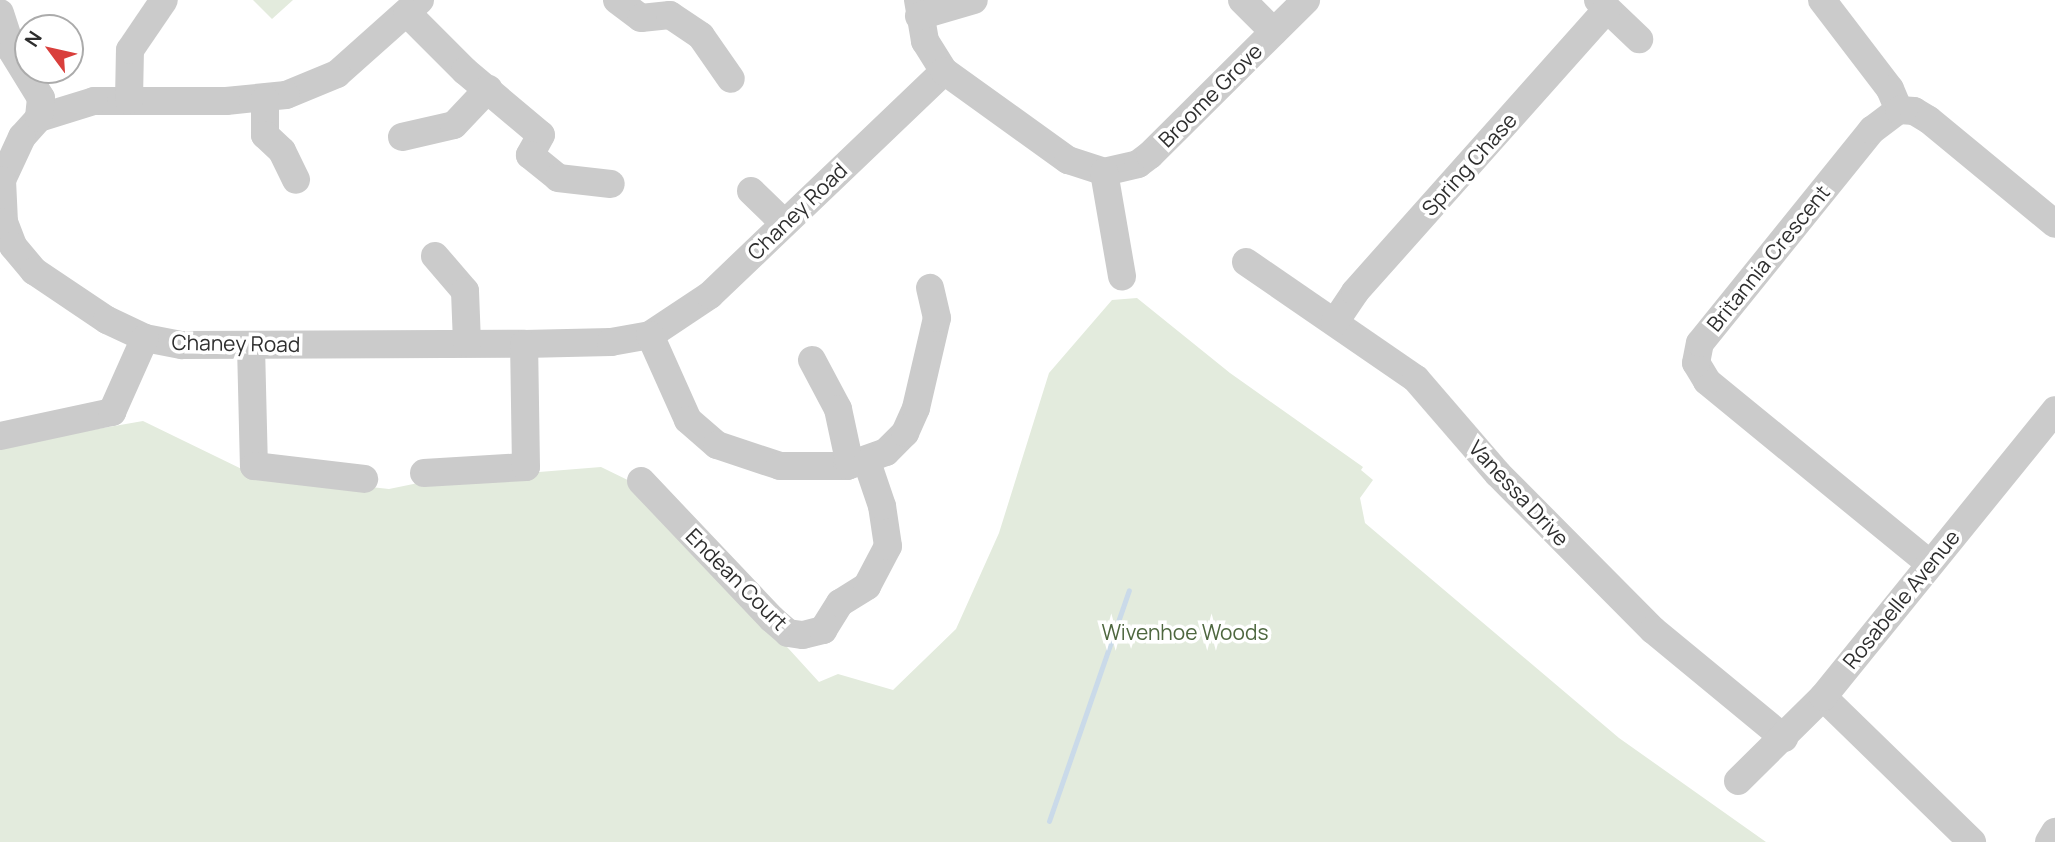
<!DOCTYPE html>
<style>
body{margin:0}
#map{position:relative;width:2055px;height:842px;overflow:hidden;background:#fff;font-family:Manrope,sans-serif}
div>[style]{position:absolute}
.green>*{inset:0;background:#e3ebdd}
.stream>*{height:5px;margin:-2.5px;padding:0 2.5px;transform-origin:2.5px;border-radius:2.5px;background:#cadae9}
.minor>*{height:28px;margin:-14px;padding:0 14px;transform-origin:14px;border-radius:14px;background:#cbcbcb}
span{translate:-50% -50%;white-space:nowrap;text-align:center;line-height:1.15;-webkit-text-stroke:7px #fff;paint-order:stroke}
.street-label{font-size:21px;color:#2e2e2e}
.park-label{font-size:21px;color:#4e673f}
.north{position:absolute;left:14px;top:14px;width:70px;height:70px;box-sizing:border-box;background:#fff;border:2px solid #ababab;border-radius:50%;rotate:303deg;font-size:19px;font-weight:700;line-height:28px;text-align:center;color:#2e2e2e}
.north::after{content:'';display:block;margin:auto;width:24px;height:32px;background:#d93f3c;clip-path:polygon(50% 0,100% 100%,50% 72%,0 100%)}
</style>
<div id="map">
<div class="green">
<div style="clip-path:polygon(253px 0,293px 0,272px 19px)"></div>
<div style="clip-path:polygon(1137px 298px,1230px 373px,1363px 467px,1361px 470px,1373px 480px,1360px 498px,1365px 523px,1619px 738px,1766px 842px,0 842px,0 446px,143px 421px,252px 474px,389px 489px,428px 481px,601px 467px,640px 486px,819px 682px,838px 674px,893px 690px,956px 629px,999px 533px,1049px 373px,1112px 300px)"></div>
</div>
<div class="stream">
<div style="left:1049px;top:821px;width:244px;rotate:-70.9deg"></div>
</div>
<div class="minor">
<div style="left:420px;top:0;width:111px;rotate:138.3deg"></div>
<div style="left:337px;top:74px;width:55px;rotate:157.6deg"></div>
<div style="left:286px;top:95px;width:60px;rotate:174.3deg"></div>
<div style="left:226px;top:101px;width:132px;rotate:180deg"></div>
<div style="left:94px;top:101px;width:58px;rotate:162.8deg"></div>
<div style="left:39px;top:118px;width:25px;rotate:132deg"></div>
<div style="left:22px;top:137px;width:47px;rotate:114.9deg"></div>
<div style="left:2px;top:180px;width:42px;rotate:87.3deg"></div>
<div style="left:4px;top:222px;width:26px;rotate:69deg"></div>
<div style="left:13px;top:246px;width:33px;rotate:50deg"></div>
<div style="left:34px;top:271px;width:88px;rotate:33.9deg"></div>
<div style="left:107px;top:320px;width:42px;rotate:25.3deg"></div>
<div style="left:145px;top:338px;width:38px;rotate:11deg"></div>
<div style="left:182px;top:345px;width:342px;rotate:-0.2deg"></div>
<div style="left:524px;top:344px;width:87px;rotate:-1.3deg"></div>
<div style="left:611px;top:342px;width:40px;rotate:-10deg"></div>
<div style="left:650px;top:335px;width:72px;rotate:-33.7deg"></div>
<div style="left:710px;top:295px;width:324px;rotate:-43.7deg"></div>
<div style="left:617px;top:0;width:30px;rotate:37deg"></div>
<div style="left:641px;top:18px;width:29px;rotate:-6deg"></div>
<div style="left:670px;top:15px;width:37px;rotate:34deg"></div>
<div style="left:701px;top:36px;width:52px;rotate:55.1deg"></div>
<div style="left:918px;top:0;width:42px;rotate:80.3deg"></div>
<div style="left:925px;top:41px;width:36px;rotate:58deg"></div>
<div style="left:944px;top:71px;width:153px;rotate:35.7deg"></div>
<div style="left:1068px;top:160px;width:38px;rotate:18deg"></div>
<div style="left:1104px;top:172px;width:35px;rotate:-13deg"></div>
<div style="left:1138px;top:164px;width:15px;rotate:-37deg"></div>
<div style="left:1150px;top:155px;width:220px;rotate:-44.8deg"></div>
<div style="left:1242px;top:0;width:45px;rotate:45deg"></div>
<div style="left:1598px;top:0;width:57px;rotate:43.6deg"></div>
<div style="left:1822px;top:0;width:112px;rotate:52.6deg"></div>
<div style="left:1890px;top:89px;width:23px;rotate:67deg"></div>
<div style="left:0;top:13px;width:40px;rotate:72deg"></div>
<div style="left:12px;top:51px;width:55px;rotate:58.3deg"></div>
<div style="left:41px;top:98px;width:20px;rotate:96deg"></div>
<div style="left:407px;top:13px;width:82px;rotate:45deg"></div>
<div style="left:465px;top:71px;width:99px;rotate:40.1deg"></div>
<div style="left:541px;top:135px;width:23px;rotate:119deg"></div>
<div style="left:530px;top:155px;width:36px;rotate:39deg"></div>
<div style="left:558px;top:178px;width:53px;rotate:6.5deg"></div>
<div style="left:919px;top:16px;width:57px;rotate:-16.2deg"></div>
<div style="left:265px;top:99px;width:36px;rotate:90deg"></div>
<div style="left:265px;top:135px;width:23px;rotate:43deg"></div>
<div style="left:282px;top:151px;width:32px;rotate:64deg"></div>
<div style="left:129px;top:100px;width:50px;rotate:-88.9deg"></div>
<div style="left:130px;top:50px;width:60px;rotate:-55.8deg"></div>
<div style="left:402px;top:137px;width:53px;rotate:-13deg"></div>
<div style="left:454px;top:125px;width:50px;rotate:-46.6deg"></div>
<div style="left:1104px;top:172px;width:106px;rotate:80.2deg"></div>
<div style="left:751px;top:191px;width:46px;rotate:44.1deg"></div>
<div style="left:435px;top:256px;width:46px;rotate:49.4deg"></div>
<div style="left:465px;top:291px;width:52px;rotate:87.8deg"></div>
<div style="left:1246px;top:262px;width:206px;rotate:34.5deg"></div>
<div style="left:1416px;top:379px;width:125px;rotate:49.2deg"></div>
<div style="left:1498px;top:474px;width:220px;rotate:45.2deg"></div>
<div style="left:1653px;top:630px;width:170px;rotate:39.5deg"></div>
<div style="left:1335px;top:322px;width:36px;rotate:-56deg"></div>
<div style="left:1355px;top:292px;width:379px;rotate:-48.3deg"></div>
<div style="left:650px;top:335px;width:93px;rotate:65.9deg"></div>
<div style="left:688px;top:420px;width:38px;rotate:41deg"></div>
<div style="left:717px;top:445px;width:66px;rotate:18.4deg"></div>
<div style="left:780px;top:466px;width:67px"></div>
<div style="left:847px;top:466px;width:41px;rotate:-19.7deg"></div>
<div style="left:886px;top:452px;width:27px;rotate:-45deg"></div>
<div style="left:905px;top:433px;width:27px;rotate:-66deg"></div>
<div style="left:916px;top:408px;width:92px;rotate:-76.9deg"></div>
<div style="left:937px;top:318px;width:31px;rotate:-103deg"></div>
<div style="left:251px;top:346px;width:120px;rotate:88.6deg"></div>
<div style="left:254px;top:466px;width:111px;rotate:6.7deg"></div>
<div style="left:812px;top:360px;width:55px;rotate:62deg"></div>
<div style="left:838px;top:409px;width:57px;rotate:77.9deg"></div>
<div style="left:0;top:436px;width:115px;rotate:-12.1deg"></div>
<div style="left:112px;top:412px;width:81px;rotate:-66deg"></div>
<div style="left:424px;top:473px;width:102px;rotate:-3.4deg"></div>
<div style="left:526px;top:467px;width:123px;rotate:-90.9deg"></div>
<div style="left:641px;top:481px;width:190px;rotate:46.5deg"></div>
<div style="left:772px;top:619px;width:21px;rotate:41deg"></div>
<div style="left:788px;top:633px;width:15px;rotate:8deg"></div>
<div style="left:803px;top:635px;width:21px;rotate:-14deg"></div>
<div style="left:823px;top:630px;width:32px;rotate:-58deg"></div>
<div style="left:840px;top:603px;width:32px;rotate:-32deg"></div>
<div style="left:867px;top:586px;width:45px;rotate:-62.3deg"></div>
<div style="left:888px;top:546px;width:40px;rotate:-98.5deg"></div>
<div style="left:882px;top:506px;width:46px;rotate:-108.8deg"></div>
<div style="left:1929px;top:563px;width:287px;rotate:-140.7deg"></div>
<div style="left:1707px;top:381px;width:21px;rotate:-121deg"></div>
<div style="left:1696px;top:363px;width:20px;rotate:-79deg"></div>
<div style="left:1700px;top:343px;width:274px;rotate:-51.1deg"></div>
<div style="left:1872px;top:130px;width:34px;rotate:-37deg"></div>
<div style="left:1899px;top:110px;width:15px;rotate:4deg"></div>
<div style="left:1914px;top:111px;width:17px;rotate:31deg"></div>
<div style="left:1929px;top:120px;width:163px;rotate:39.5deg"></div>
<div style="left:1823px;top:697px;width:208px;rotate:44.2deg"></div>
<div style="left:1738px;top:781px;width:120px;rotate:-44.7deg"></div>
<div style="left:1823px;top:697px;width:369px;rotate:-51deg"></div>
<div style="left:2049px;top:842px;width:12px;rotate:-59deg"></div>
</div>
<div class="street-label">
<span style="left:1210px;top:95px;rotate:-45deg">Broome Grove</span>
<span style="left:1469px;top:164px;rotate:-48deg">Spring Chase</span>
<span style="left:797px;top:211px;rotate:-44deg">Chaney Road</span>
<span style="left:1768px;top:258px;rotate:-51deg">Britannia Crescent</span>
<span style="left:236px;top:343px;rotate:1deg">Chaney Road</span>
<span style="left:1519px;top:493px;rotate:47deg">Vanessa Drive</span>
<span style="left:737px;top:579px;rotate:45deg">Endean Court</span>
<span style="left:1901px;top:599px;rotate:-51deg">Rosabelle Avenue</span>
</div>
<div class="park-label">
<span style="left:1185px;top:632px">Wivenhoe Woods</span>
</div>
<div class="north">N</div>
</div>
